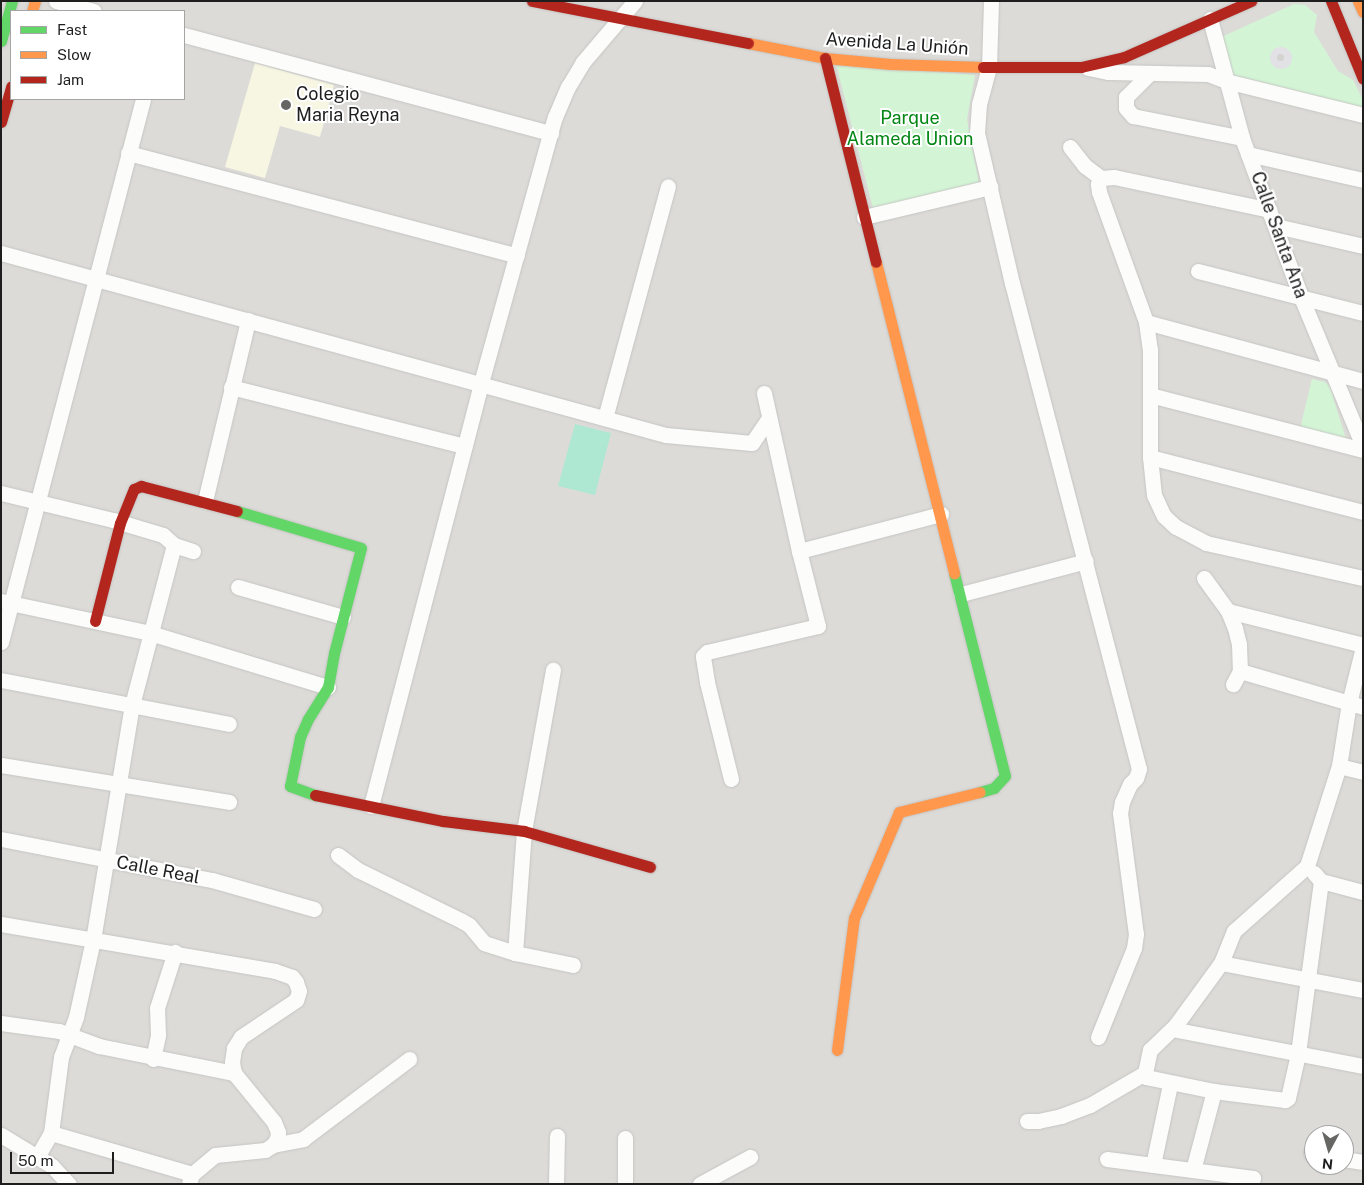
<!DOCTYPE html>
<meta charset="utf-8">
<style>
body{margin:0}
#map{position:relative;width:1364px;height:1185px;overflow:hidden;background:#edece7;font-family:"Public Sans",sans-serif}
div>[style]{position:absolute}
.residential>*{inset:0;background:#dcdbd8}
.education>*{inset:0;background:#f6f6e2}
.park>*{inset:0;background:#d3f5d5}
.pitch>*{inset:0;background:#aee8d3}
.plaza>*{inset:0;background:#e1e1e6}
.round{border-radius:50%}
.building>*{inset:0;background:#d5d3cf}
.roads{filter:drop-shadow(0 0 1px #c5c5c3) drop-shadow(0 0 1px #c5c5c3)}
.street>*{height:15px;margin:-7.5px;padding:0 7.5px;transform-origin:7.5px;border-radius:7.5px;background:#fcfcfb}
.fast>*{height:11px;margin:-5.5px;padding:0 5.5px;transform-origin:5.5px;border-radius:5.5px;background:#63d668}
.slow>*{height:11px;margin:-5.5px;padding:0 5.5px;transform-origin:5.5px;border-radius:5.5px;background:#ff974d}
.jam>*{height:11px;margin:-5.5px;padding:0 5.5px;transform-origin:5.5px;border-radius:5.5px;background:#b3261e}
.dots>*{width:14px;height:14px;translate:-50% -50%;box-sizing:border-box;border:2px solid #fff;border-radius:50%}
span{translate:-50% -50%;white-space:nowrap;text-align:center;line-height:1.15;-webkit-text-stroke:4px #fff;paint-order:stroke}
.street-label{font-size:18px;color:#1e1e1e}
.poi-label{font-size:18px;color:#1e1e1e}
.left{translate:0 -50%;text-align:left}
.park-label{font-size:18px;color:#038614}
.frame{position:absolute;inset:0;border:2px solid #1e1e1e;pointer-events:none}
.legend{position:absolute;left:10px;top:10px;width:175px;height:90px;box-sizing:border-box;background:#fff;border:1px solid #a5a5a5;margin:0;padding:6px 9px;list-style:none;font-size:15px;color:#1e1e1e}
.legend li{display:flex;align-items:center;gap:10px;height:25px}
.legend b{width:25px;border:1px solid #a5a5a5}
.north{position:absolute;left:1304px;top:1125px;width:50px;height:50px;box-sizing:border-box;background:#fff;border:1px solid #a5a5a5;border-radius:50%;rotate:186deg;font-size:14px;font-weight:700;line-height:20px;text-align:center;color:#1e1e1e}
.north::after{content:'';display:block;margin:auto;width:18px;height:22px;background:#666664;clip-path:polygon(50% 0,100% 100%,50% 72%,0 100%)}
.scale{position:absolute;left:10px;top:1152px;width:104px;height:22px;box-sizing:border-box;border:2px solid #1e1e1e;border-top:0;padding-left:6px;font-size:15px;line-height:18px;white-space:nowrap;color:#1e1e1e;-webkit-text-stroke:4px #fff;paint-order:stroke}
</style>
<div id="map">
<div class="residential">
<div style="clip-path:polygon(evenodd,1px 1px,1363px 1px,1363px 1184px,1px 1184px,1px 1px,11px 11px,184px 11px,184px 99px,11px 99px,11px 11px,1px 1px,1314px 1135px,1344px 1135px,1344px 1165px,1314px 1165px,1314px 1135px)"></div>
</div>
<div class="education">
<div style="clip-path:polygon(255px 63px,334px 85px,320px 137px,280px 126px,265px 178px,225px 167px)"></div>
</div>
<div class="park">
<div style="clip-path:polygon(1294px 4px,1305px 5px,1317px 15px,1314px 32px,1338px 71px,1353px 80px,1363px 100px,1363px 109px,1232px 80px,1217px 39px)"></div>
<div style="clip-path:polygon(836px 64px,975px 75px,967px 119px,979px 183px,873px 208px)"></div>
<div style="clip-path:polygon(1312px 379px,1325px 382px,1330px 387px,1346px 439px,1300px 429px)"></div>
</div>
<div class="pitch">
<div style="clip-path:polygon(575px 424px,611px 433px,595px 495px,558px 486px)"></div>
</div>
<div class="plaza">
<div class="round" style="left:1270px;top:47px;width:22px;height:22px"></div>
</div>
<div class="building">
<div class="round" style="left:1276.5px;top:53.5px;width:7px;height:7px"></div>
</div>
<div class="roads">
<div class="street">
<div style="left:56px;top:1px;width:39px;rotate:15deg"></div>
<div style="left:991px;top:1px;width:66px;rotate:91.7deg"></div>
<div style="left:989px;top:67px;width:38px;rotate:105deg"></div>
<div style="left:979px;top:104px;width:29px;rotate:94deg"></div>
<div style="left:977px;top:133px;width:154px;rotate:76.9deg"></div>
<div style="left:1012px;top:283px;width:502px;rotate:75.36deg"></div>
<div style="left:1139px;top:769px;width:9px;rotate:108deg"></div>
<div style="left:1136px;top:778px;width:8px;rotate:135deg"></div>
<div style="left:1130px;top:784px;width:20px;rotate:114deg"></div>
<div style="left:1122px;top:802px;width:11px;rotate:100deg"></div>
<div style="left:1120px;top:813px;width:122px;rotate:82.5deg"></div>
<div style="left:1136px;top:934px;width:14px;rotate:98deg"></div>
<div style="left:1134px;top:948px;width:96px;rotate:112deg"></div>
<div style="left:1210px;top:19px;width:123px;rotate:74.9deg"></div>
<div style="left:1242px;top:138px;width:170px;rotate:69.6deg"></div>
<div style="left:1301px;top:297px;width:161px;rotate:67.4deg"></div>
<div style="left:184px;top:35px;width:380px;rotate:15deg"></div>
<div style="left:1088px;top:68px;width:20px;rotate:11deg"></div>
<div style="left:1108px;top:72px;width:100px;rotate:1.1deg"></div>
<div style="left:1208px;top:74px;width:19px;rotate:21deg"></div>
<div style="left:1226px;top:81px;width:141px;rotate:13.9deg"></div>
<div style="left:1150px;top:73px;width:34px;rotate:135deg"></div>
<div style="left:1126px;top:97px;width:11px;rotate:90deg"></div>
<div style="left:1126px;top:108px;width:11px;rotate:49deg"></div>
<div style="left:1133px;top:116px;width:111px;rotate:11.4deg"></div>
<div style="left:1070px;top:147px;width:24px;rotate:52deg"></div>
<div style="left:1085px;top:166px;width:20px;rotate:37deg"></div>
<div style="left:128px;top:153px;width:402px;rotate:14.8deg"></div>
<div style="left:1248px;top:154px;width:118px;rotate:12.7deg"></div>
<div style="left:1101px;top:178px;width:7px;rotate:117deg"></div>
<div style="left:1098px;top:184px;width:8px;rotate:83deg"></div>
<div style="left:1099px;top:192px;width:138px;rotate:70.1deg"></div>
<div style="left:1146px;top:322px;width:27px;rotate:82deg"></div>
<div style="left:1150px;top:349px;width:108px;rotate:90deg"></div>
<div style="left:1150px;top:457px;width:38px;rotate:84deg"></div>
<div style="left:1154px;top:495px;width:23px;rotate:65deg"></div>
<div style="left:1164px;top:516px;width:16px;rotate:43deg"></div>
<div style="left:1176px;top:527px;width:34px;rotate:28deg"></div>
<div style="left:1206px;top:543px;width:161px;rotate:12.6deg"></div>
<div style="left:1101px;top:178px;width:13px;rotate:-4deg"></div>
<div style="left:1114px;top:177px;width:159px;rotate:11.9deg"></div>
<div style="left:864px;top:217px;width:130px;rotate:-13.4deg"></div>
<div style="left:1276px;top:226px;width:89px;rotate:12.9deg"></div>
<div style="left:1px;top:253px;width:689px;rotate:15.31deg"></div>
<div style="left:666px;top:435px;width:86px;rotate:5.3deg"></div>
<div style="left:752px;top:443px;width:30px;rotate:-56deg"></div>
<div style="left:1198px;top:271px;width:170px;rotate:14.3deg"></div>
<div style="left:1146px;top:322px;width:225px;rotate:15.2deg"></div>
<div style="left:231px;top:387px;width:241px;rotate:14.2deg"></div>
<div style="left:1150px;top:395px;width:220px;rotate:14.5deg"></div>
<div style="left:605px;top:418px;width:240px;rotate:-74.8deg"></div>
<div style="left:1150px;top:457px;width:220px;rotate:14.5deg"></div>
<div style="left:1px;top:493px;width:115px;rotate:13.6deg"></div>
<div style="left:113px;top:520px;width:52px;rotate:16.7deg"></div>
<div style="left:163px;top:535px;width:15px;rotate:42deg"></div>
<div style="left:174px;top:545px;width:20px;rotate:18deg"></div>
<div style="left:205px;top:501px;width:186px;rotate:-76.6deg"></div>
<div style="left:799px;top:551px;width:147px;rotate:-14.6deg"></div>
<div style="left:1204px;top:578px;width:41px;rotate:54deg"></div>
<div style="left:1228px;top:611px;width:18px;rotate:68deg"></div>
<div style="left:1235px;top:628px;width:16px;rotate:76deg"></div>
<div style="left:1239px;top:644px;width:27px;rotate:88deg"></div>
<div style="left:1240px;top:671px;width:15px;rotate:118deg"></div>
<div style="left:238px;top:587px;width:109px;rotate:15.9deg"></div>
<div style="left:961px;top:594px;width:129px;rotate:-14.8deg"></div>
<div style="left:1px;top:601px;width:152px;rotate:12.1deg"></div>
<div style="left:150px;top:633px;width:186px;rotate:16.9deg"></div>
<div style="left:1228px;top:611px;width:139px;rotate:14.1deg"></div>
<div style="left:1px;top:642px;width:561px;rotate:-75.34deg"></div>
<div style="left:1240px;top:671px;width:128px;rotate:16.3deg"></div>
<div style="left:1px;top:680px;width:232px;rotate:10.9deg"></div>
<div style="left:1px;top:765px;width:231px;rotate:9.2deg"></div>
<div style="left:1339px;top:766px;width:25px;rotate:14deg"></div>
<div style="left:731px;top:779px;width:100px;rotate:-103.9deg"></div>
<div style="left:707px;top:682px;width:26px;rotate:-99deg"></div>
<div style="left:703px;top:656px;width:6px;rotate:-45deg"></div>
<div style="left:707px;top:652px;width:114px;rotate:-13.2deg"></div>
<div style="left:818px;top:626px;width:77px;rotate:-104.2deg"></div>
<div style="left:799px;top:551px;width:162px;rotate:-102.5deg"></div>
<div style="left:371px;top:806px;width:437px;rotate:-75.4deg"></div>
<div style="left:481px;top:383px;width:276px;rotate:-74.5deg"></div>
<div style="left:555px;top:117px;width:33px;rotate:-67deg"></div>
<div style="left:568px;top:87px;width:29px;rotate:-59deg"></div>
<div style="left:583px;top:62px;width:80px;rotate:-49.6deg"></div>
<div style="left:1px;top:839px;width:215px;rotate:11deg"></div>
<div style="left:212px;top:880px;width:106px;rotate:15.9deg"></div>
<div style="left:338px;top:855px;width:25px;rotate:37deg"></div>
<div style="left:358px;top:870px;width:116px;rotate:26.1deg"></div>
<div style="left:462px;top:921px;width:8px;rotate:30deg"></div>
<div style="left:469px;top:925px;width:23px;rotate:50deg"></div>
<div style="left:484px;top:943px;width:33px;rotate:18deg"></div>
<div style="left:515px;top:953px;width:59px;rotate:11.7deg"></div>
<div style="left:1314px;top:873px;width:11px;rotate:49deg"></div>
<div style="left:1321px;top:881px;width:43px;rotate:14.7deg"></div>
<div style="left:1321px;top:881px;width:175px;rotate:97.6deg"></div>
<div style="left:1298px;top:1054px;width:45px;rotate:102.8deg"></div>
<div style="left:1288px;top:1098px;width:4px;rotate:146deg"></div>
<div style="left:1285px;top:1100px;width:72px;rotate:-172.8deg"></div>
<div style="left:1214px;top:1091px;width:69px;rotate:-168.4deg"></div>
<div style="left:1146px;top:1077px;width:4px;rotate:-104deg"></div>
<div style="left:1145px;top:1073px;width:24px;rotate:-78deg"></div>
<div style="left:1150px;top:1050px;width:35px;rotate:-44deg"></div>
<div style="left:1175px;top:1026px;width:78px;rotate:-53.9deg"></div>
<div style="left:1221px;top:963px;width:35px;rotate:-68deg"></div>
<div style="left:1234px;top:931px;width:98px;rotate:-41.7deg"></div>
<div style="left:1307px;top:866px;width:105px;rotate:-72.3deg"></div>
<div style="left:1339px;top:766px;width:64px;rotate:-81deg"></div>
<div style="left:1349px;top:703px;width:58px;rotate:-76deg"></div>
<div style="left:1px;top:924px;width:278px;rotate:9.7deg"></div>
<div style="left:275px;top:971px;width:18px;rotate:19deg"></div>
<div style="left:292px;top:977px;width:6px;rotate:51deg"></div>
<div style="left:296px;top:982px;width:9px;rotate:72deg"></div>
<div style="left:299px;top:991px;width:9px;rotate:108deg"></div>
<div style="left:296px;top:1000px;width:66px;rotate:146.1deg"></div>
<div style="left:241px;top:1037px;width:13px;rotate:122deg"></div>
<div style="left:234px;top:1048px;width:14px;rotate:98deg"></div>
<div style="left:232px;top:1062px;width:11px;rotate:80deg"></div>
<div style="left:234px;top:1073px;width:63px;rotate:50.8deg"></div>
<div style="left:274px;top:1122px;width:11px;rotate:68deg"></div>
<div style="left:278px;top:1132px;width:7px;rotate:98deg"></div>
<div style="left:277px;top:1139px;width:7px;rotate:124deg"></div>
<div style="left:273px;top:1145px;width:9px;rotate:148deg"></div>
<div style="left:265px;top:1150px;width:50px;rotate:174.3deg"></div>
<div style="left:215px;top:1155px;width:30px;rotate:140deg"></div>
<div style="left:192px;top:1174px;width:10px;rotate:107deg"></div>
<div style="left:515px;top:953px;width:122px;rotate:-85.8deg"></div>
<div style="left:524px;top:831px;width:164px;rotate:-79.8deg"></div>
<div style="left:1221px;top:963px;width:145px;rotate:10.8deg"></div>
<div style="left:1px;top:1023px;width:59px;rotate:7.9deg"></div>
<div style="left:59px;top:1031px;width:43px;rotate:20.6deg"></div>
<div style="left:99px;top:1046px;width:138px;rotate:11.3deg"></div>
<div style="left:1172px;top:1029px;width:195px;rotate:11deg"></div>
<div style="left:153px;top:1059px;width:25px;rotate:-78deg"></div>
<div style="left:158px;top:1035px;width:27px;rotate:-92deg"></div>
<div style="left:157px;top:1008px;width:59px;rotate:-72.2deg"></div>
<div style="left:1027px;top:1121px;width:11px"></div>
<div style="left:1038px;top:1121px;width:24px;rotate:-12deg"></div>
<div style="left:1061px;top:1116px;width:31px;rotate:-21deg"></div>
<div style="left:1090px;top:1105px;width:64px;rotate:-30.2deg"></div>
<div style="left:51px;top:1133px;width:147px;rotate:16.2deg"></div>
<div style="left:1px;top:1135px;width:60px;rotate:31.3deg"></div>
<div style="left:52px;top:1166px;width:25px;rotate:47deg"></div>
<div style="left:625px;top:1138px;width:46px;rotate:90deg"></div>
<div style="left:273px;top:1145px;width:31px;rotate:-11deg"></div>
<div style="left:303px;top:1139px;width:133px;rotate:-37deg"></div>
<div style="left:1311px;top:1153px;width:3px"></div>
<div style="left:37px;top:1157px;width:28px;rotate:-60deg"></div>
<div style="left:51px;top:1133px;width:77px;rotate:-82.5deg"></div>
<div style="left:61px;top:1057px;width:43px;rotate:-69.4deg"></div>
<div style="left:76px;top:1017px;width:79px;rotate:-77.6deg"></div>
<div style="left:93px;top:940px;width:238px;rotate:-80.6deg"></div>
<div style="left:132px;top:705px;width:165px;rotate:-75.3deg"></div>
<div style="left:1107px;top:1159px;width:147px;rotate:7.4deg"></div>
<div style="left:1253px;top:1178px;width:6px;rotate:108deg"></div>
<div style="left:1344px;top:1159px;width:19px;rotate:9deg"></div>
<div style="left:1153px;top:1165px;width:83px;rotate:-78.1deg"></div>
<div style="left:1193px;top:1170px;width:82px;rotate:-75.1deg"></div>
<div style="left:556px;top:1184px;width:48px;rotate:-88.8deg"></div>
<div style="left:700px;top:1184px;width:57px;rotate:-28.4deg"></div>
</div>
<div class="fast">
<div style="left:1px;top:41px;width:41px;rotate:-74.6deg"></div>
<div style="left:237px;top:511px;width:129px;rotate:16.6deg"></div>
<div style="left:361px;top:548px;width:108px;rotate:104.4deg"></div>
<div style="left:334px;top:653px;width:35px;rotate:100deg"></div>
<div style="left:328px;top:687px;width:38px;rotate:122deg"></div>
<div style="left:308px;top:719px;width:20px;rotate:114deg"></div>
<div style="left:300px;top:737px;width:50px;rotate:101.5deg"></div>
<div style="left:290px;top:786px;width:27px;rotate:20deg"></div>
<div style="left:954px;top:573px;width:209px;rotate:75.9deg"></div>
<div style="left:1005px;top:776px;width:16px;rotate:133deg"></div>
<div style="left:994px;top:788px;width:15px;rotate:164deg"></div>
</div>
<div class="slow">
<div style="left:1358px;top:1px;width:12px;rotate:66deg"></div>
<div style="left:32px;top:11px;width:10px;rotate:-73deg"></div>
<div style="left:748px;top:43px;width:78px;rotate:11deg"></div>
<div style="left:825px;top:58px;width:66px;rotate:5.2deg"></div>
<div style="left:891px;top:64px;width:92px;rotate:1.9deg"></div>
<div style="left:876px;top:262px;width:321px;rotate:75.9deg"></div>
<div style="left:837px;top:1050px;width:133px;rotate:-82.7deg"></div>
<div style="left:854px;top:918px;width:115px;rotate:-67deg"></div>
<div style="left:899px;top:812px;width:83px;rotate:-13.9deg"></div>
</div>
<div class="jam">
<div style="left:532px;top:1px;width:220px;rotate:11deg"></div>
<div style="left:1331px;top:1px;width:84px;rotate:67.7deg"></div>
<div style="left:825px;top:58px;width:210px;rotate:76deg"></div>
<div style="left:983px;top:67px;width:98px"></div>
<div style="left:1081px;top:67px;width:44px;rotate:-13.1deg"></div>
<div style="left:1124px;top:57px;width:139px;rotate:-23.8deg"></div>
<div style="left:1px;top:122px;width:37px;rotate:-74deg"></div>
<div style="left:95px;top:621px;width:101px;rotate:-75.7deg"></div>
<div style="left:120px;top:523px;width:37px;rotate:-68deg"></div>
<div style="left:134px;top:489px;width:8px;rotate:-23deg"></div>
<div style="left:141px;top:486px;width:99px;rotate:14.6deg"></div>
<div style="left:315px;top:795px;width:131px;rotate:11.5deg"></div>
<div style="left:443px;top:821px;width:82px;rotate:7deg"></div>
<div style="left:524px;top:831px;width:131px;rotate:15.9deg"></div>
</div>
</div>
<div class="dots">
<div style="left:286px;top:105px;background:#666664"></div>
</div>
<div class="street-label">
<span style="left:897px;top:44px;rotate:4deg">Avenida La Unión</span>
<span style="left:1279px;top:235px;rotate:70deg">Calle Santa Ana</span>
<span style="left:158px;top:870px;rotate:11deg">Calle Real</span>
</div>
<div class="poi-label">
<span class="left" style="left:296px;top:105px">Colegio<br>Maria Reyna</span>
</div>
<div class="park-label">
<span style="left:910px;top:129px">Parque<br>Alameda Union</span>
</div>
<div class="frame"></div>
<ul class="legend">
<li><b style="height:6px;background:#63d668"></b>Fast</li>
<li><b style="height:6px;background:#ff974d"></b>Slow</li>
<li><b style="height:6px;background:#b3261e"></b>Jam</li>
</ul>
<div class="north">N</div>
<div class="scale">50 m</div>
</div>
